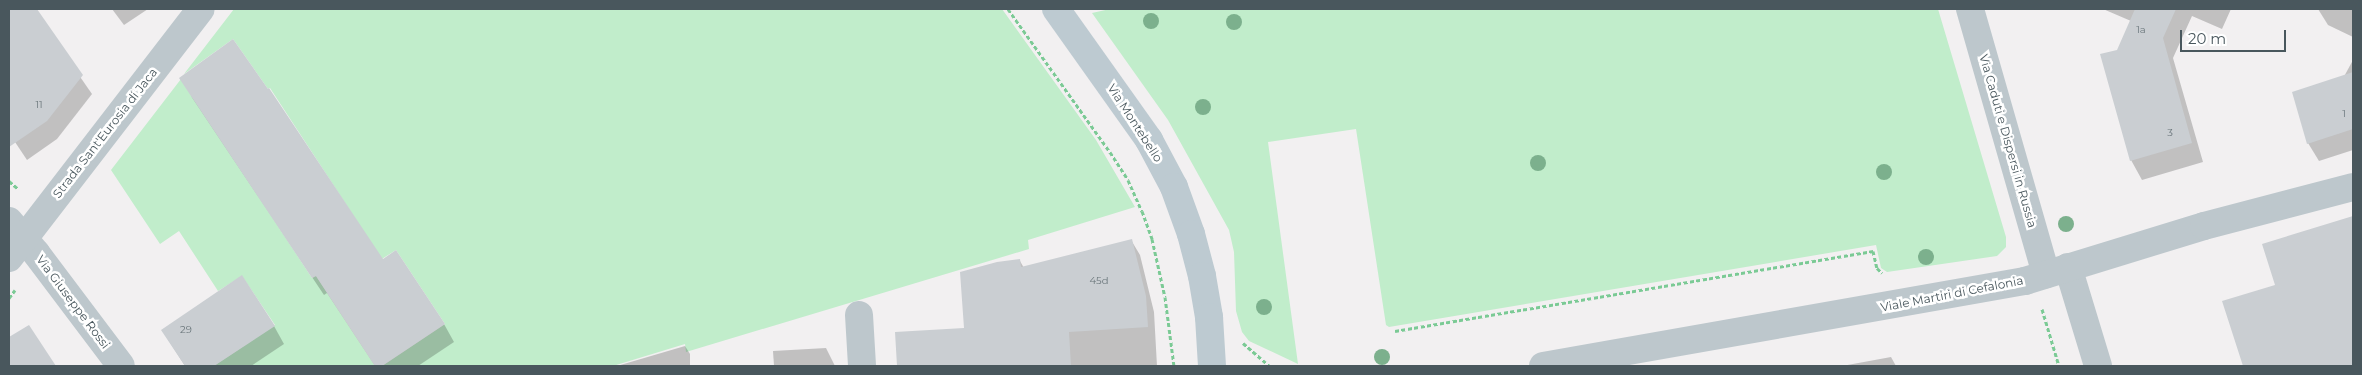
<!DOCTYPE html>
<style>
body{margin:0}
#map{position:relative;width:2362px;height:375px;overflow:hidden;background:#f2f0f1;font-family:Montserrat,sans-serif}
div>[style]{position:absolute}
.green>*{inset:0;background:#c1edcb}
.shadow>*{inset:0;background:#0003}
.building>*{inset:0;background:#caced2}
.path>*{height:3px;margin-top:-1.5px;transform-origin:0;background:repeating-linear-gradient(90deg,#7bca95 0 4px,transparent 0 6.5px)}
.street>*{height:28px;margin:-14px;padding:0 14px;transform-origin:14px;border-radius:14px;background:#bdc7cc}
.secondary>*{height:28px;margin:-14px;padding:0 14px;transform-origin:14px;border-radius:14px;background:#bdcad1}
.trees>*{width:16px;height:16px;margin:-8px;border-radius:50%;background:#7cb08d}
span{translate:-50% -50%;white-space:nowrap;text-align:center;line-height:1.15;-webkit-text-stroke:5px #fff;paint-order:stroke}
.number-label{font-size:10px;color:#69757a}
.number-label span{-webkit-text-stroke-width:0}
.street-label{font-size:12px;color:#49575d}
.frame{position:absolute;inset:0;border:10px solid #49575d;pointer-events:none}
.scale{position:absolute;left:2180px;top:30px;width:106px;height:22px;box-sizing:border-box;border:2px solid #49575d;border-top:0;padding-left:6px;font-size:15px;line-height:18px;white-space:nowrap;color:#49575d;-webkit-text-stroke:4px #fff;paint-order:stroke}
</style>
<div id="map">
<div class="green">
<div style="clip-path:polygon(234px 9px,1002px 9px,1096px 140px,1135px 207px,1028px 240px,1029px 249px,686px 352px,685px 344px,613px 366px,382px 366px,445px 324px,396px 250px,374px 264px,368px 238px,270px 88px,268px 89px,233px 39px,184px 74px)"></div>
<div style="clip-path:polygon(1110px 9px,1938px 9px,2006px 237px,2006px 247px,1997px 256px,1887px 272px,1881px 268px,1876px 245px,1389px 327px,1386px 325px,1356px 129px,1268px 142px,1298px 364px,1249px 341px,1242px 332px,1236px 311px,1234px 252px,1229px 230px,1168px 120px,1092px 13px)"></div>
<div style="clip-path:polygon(181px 79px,312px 278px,316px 276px,375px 366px,214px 366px,275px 325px,242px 276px,218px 291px,179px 231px,160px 244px,111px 170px)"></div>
</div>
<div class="shadow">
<div style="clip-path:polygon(9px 9px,33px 9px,92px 94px,57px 139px,27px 160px,9px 133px)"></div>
<div style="clip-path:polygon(112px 9px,148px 9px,124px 25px)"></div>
<div style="clip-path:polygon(2103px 9px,2231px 9px,2222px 29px,2192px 16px,2173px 58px,2203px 162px,2142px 180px,2131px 160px,2118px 51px,2131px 21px)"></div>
<div style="clip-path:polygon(2318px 9px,2353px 9px,2353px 37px,2328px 25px)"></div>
<div style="clip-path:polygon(2353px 60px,2353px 150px,2319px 161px,2308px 143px)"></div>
<div style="clip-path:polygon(191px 96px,382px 260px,444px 324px,454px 342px,418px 366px,375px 366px,327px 293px,324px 295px)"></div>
<div style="clip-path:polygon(2353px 217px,2353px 366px,2244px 366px,2224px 302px,2276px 286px,2264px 245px)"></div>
<div style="clip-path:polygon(1131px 240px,1140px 255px,1154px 312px,1157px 366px,898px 366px,896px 333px,965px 329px,1020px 261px,1024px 268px)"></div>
<div style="clip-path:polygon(28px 326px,54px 366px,9px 366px,9px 339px)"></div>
<div style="clip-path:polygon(274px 326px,284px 344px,251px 366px,185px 366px,162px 330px)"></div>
<div style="clip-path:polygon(685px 346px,690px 354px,690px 366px,617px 366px)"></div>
<div style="clip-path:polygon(826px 348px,835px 366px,774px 366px,773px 351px)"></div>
<div style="clip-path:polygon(1891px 357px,1896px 366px,1842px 366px)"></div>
</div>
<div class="building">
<div style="clip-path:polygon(9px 9px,37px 9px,83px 75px,47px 121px,9px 147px)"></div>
<div style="clip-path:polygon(2135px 9px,2176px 9px,2163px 38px,2192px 143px,2130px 161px,2100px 54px,2117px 50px)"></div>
<div style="clip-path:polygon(233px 39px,268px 89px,269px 88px,383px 259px,396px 250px,445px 324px,382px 366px,375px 366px,316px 276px,312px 278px,179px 78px)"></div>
<div style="clip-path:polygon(2353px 72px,2353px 129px,2307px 144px,2292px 92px)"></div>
<div style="clip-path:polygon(2353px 216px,2353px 366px,2243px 366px,2222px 301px,2275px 285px,2262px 244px)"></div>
<div style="clip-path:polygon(1132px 239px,1146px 296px,1148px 327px,1069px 332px,1071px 366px,897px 366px,895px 332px,964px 328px,960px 272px,997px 262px,1020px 259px,1021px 267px)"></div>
<div style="clip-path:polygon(242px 275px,275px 326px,214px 366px,185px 366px,161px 330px)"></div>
<div style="clip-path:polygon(29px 325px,56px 366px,9px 366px,9px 337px)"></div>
</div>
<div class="path">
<div style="left:1008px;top:9px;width:176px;rotate:54.5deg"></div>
<div style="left:1110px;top:152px;width:33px;rotate:57deg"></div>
<div style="left:1128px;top:180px;width:34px;rotate:66deg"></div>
<div style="left:1142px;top:211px;width:30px;rotate:70deg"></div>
<div style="left:1152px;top:239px;width:59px;rotate:77.4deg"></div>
<div style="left:1165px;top:297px;width:70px;rotate:82.6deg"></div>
<div style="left:9px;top:181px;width:11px;rotate:41deg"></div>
<div style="left:9px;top:298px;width:10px;rotate:-53deg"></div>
<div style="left:2042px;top:309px;width:59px;rotate:73.4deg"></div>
<div style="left:1395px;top:331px;width:485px;rotate:-9.5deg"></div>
<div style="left:1873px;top:251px;width:17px;rotate:77deg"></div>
<div style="left:1877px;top:268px;width:7px;rotate:45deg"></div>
<div style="left:1243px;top:343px;width:35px;rotate:41deg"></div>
</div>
<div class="street">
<div style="left:1970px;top:9px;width:276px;rotate:74deg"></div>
<div style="left:9px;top:221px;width:42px;rotate:49.8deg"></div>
<div style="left:36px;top:253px;width:141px;rotate:53deg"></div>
<div style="left:9px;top:258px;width:314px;rotate:-52.4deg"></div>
<div style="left:2068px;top:267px;width:103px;rotate:73.1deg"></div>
<div style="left:859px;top:315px;width:51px;rotate:86.6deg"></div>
<div style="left:1543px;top:366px;width:489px;rotate:-10deg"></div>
<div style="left:2025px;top:281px;width:187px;rotate:-17.1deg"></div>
<div style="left:2204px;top:226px;width:154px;rotate:-14.7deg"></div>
</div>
<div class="secondary">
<div style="left:1056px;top:9px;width:161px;rotate:54.6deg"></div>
<div style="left:1149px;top:140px;width:53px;rotate:62deg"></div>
<div style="left:1174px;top:187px;width:50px;rotate:70.1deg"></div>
<div style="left:1191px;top:234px;width:43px;rotate:75.3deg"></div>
<div style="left:1202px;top:276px;width:42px;rotate:80.3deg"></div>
<div style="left:1209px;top:317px;width:49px;rotate:86.5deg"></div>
</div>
<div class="trees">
<div style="left:1151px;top:21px"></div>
<div style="left:1234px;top:22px"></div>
<div style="left:1203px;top:107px"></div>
<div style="left:1538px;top:163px"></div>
<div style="left:1884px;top:172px"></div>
<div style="left:2066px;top:224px"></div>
<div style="left:1926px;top:257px"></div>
<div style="left:1264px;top:307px"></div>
<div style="left:1382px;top:357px"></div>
</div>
<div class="number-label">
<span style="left:2141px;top:30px">1a</span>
<span style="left:39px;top:105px">11</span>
<span style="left:2344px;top:114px">1</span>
<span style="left:2170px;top:133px">3</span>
<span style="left:1099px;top:281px">45d</span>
<span style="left:186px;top:330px">29</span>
</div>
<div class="street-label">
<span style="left:1135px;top:123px;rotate:57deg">Via Montebello</span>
<span style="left:105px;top:133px;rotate:-52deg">Strada Sant'Eurosia di Jaca</span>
<span style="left:2008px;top:141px;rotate:74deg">Via Caduti e Dispersi in Russia</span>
<span style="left:1952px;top:294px;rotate:-11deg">Viale Martiri di Cefalonia</span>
<span style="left:73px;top:302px;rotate:53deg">Via Giuseppe Rossi</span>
</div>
<div class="frame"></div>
<div class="scale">20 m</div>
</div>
